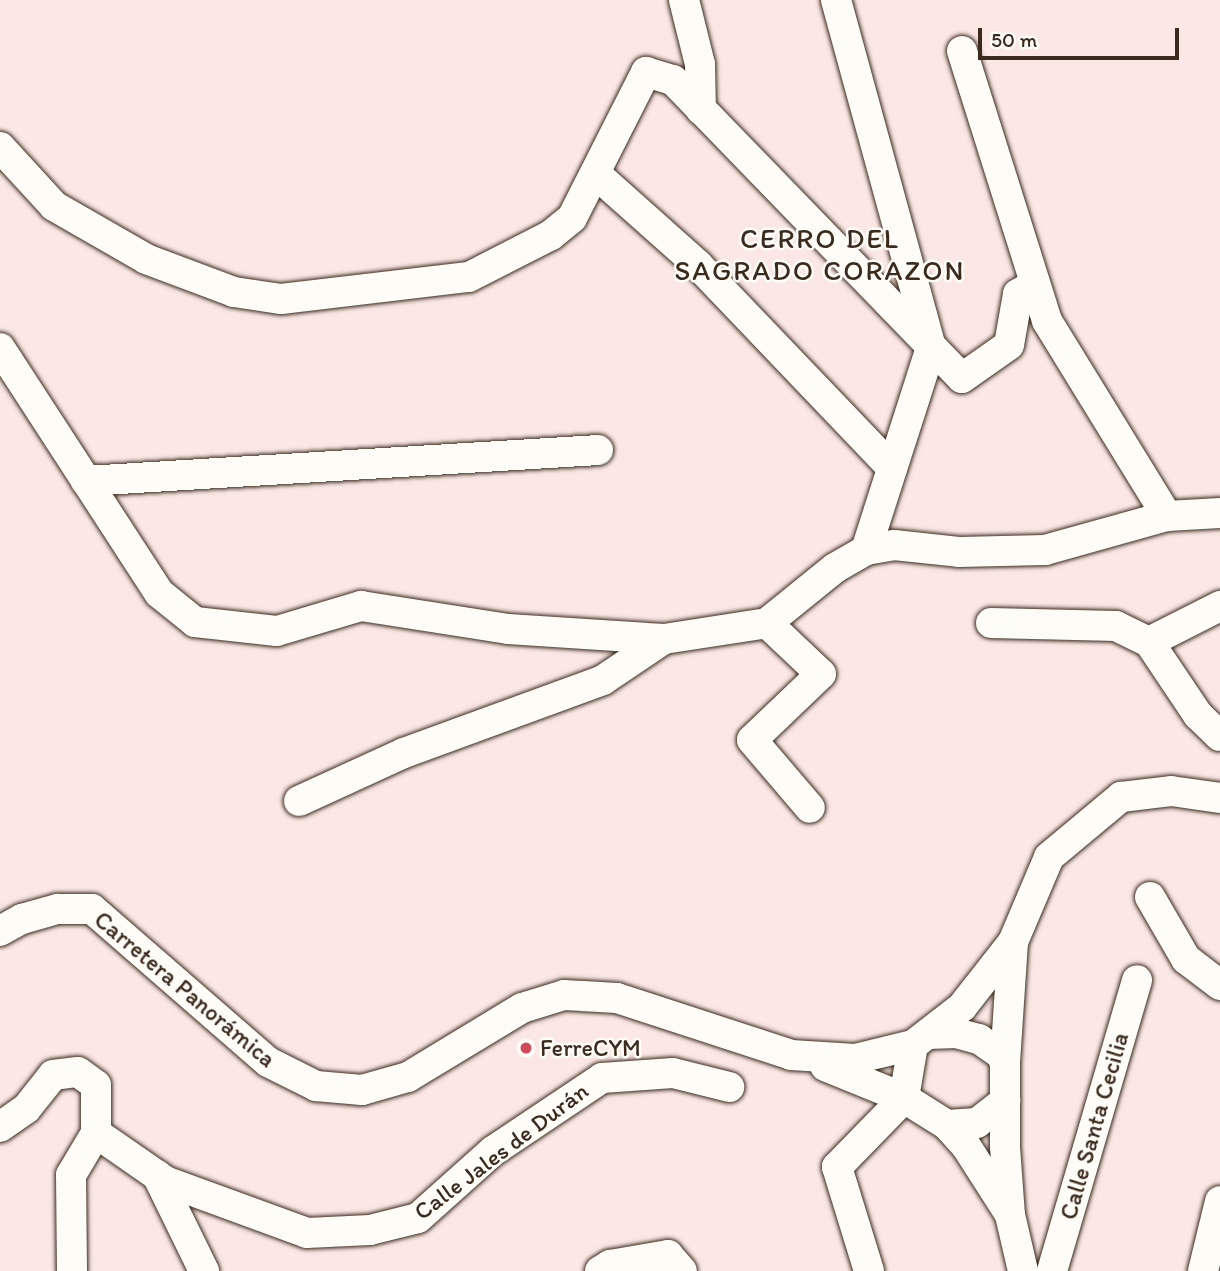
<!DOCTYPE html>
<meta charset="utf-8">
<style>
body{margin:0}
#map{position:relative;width:1220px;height:1271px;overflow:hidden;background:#fbe8e4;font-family:Itim,sans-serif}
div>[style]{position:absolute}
.roads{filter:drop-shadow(0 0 2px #3b2a1e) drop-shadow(0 0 2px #3b2a1e)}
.minor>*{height:30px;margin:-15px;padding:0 15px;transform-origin:15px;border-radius:15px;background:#fdfcf7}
.dots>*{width:19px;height:19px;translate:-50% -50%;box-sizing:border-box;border:4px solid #fdfcf7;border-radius:50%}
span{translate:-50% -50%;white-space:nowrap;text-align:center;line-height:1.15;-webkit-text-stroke:5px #fdfcf7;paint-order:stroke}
.street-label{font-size:24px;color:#3b2a1e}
.poi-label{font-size:24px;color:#3b2a1e}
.left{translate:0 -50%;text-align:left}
.quarter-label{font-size:28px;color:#3b2a1e;letter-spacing:2px}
.scale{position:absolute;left:978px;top:28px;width:201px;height:32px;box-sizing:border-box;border:4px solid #3b2a1e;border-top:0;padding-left:9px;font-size:21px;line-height:24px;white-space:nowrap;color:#3b2a1e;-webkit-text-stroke:5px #fdfcf7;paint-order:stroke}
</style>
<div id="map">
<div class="roads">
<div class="minor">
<div style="left:684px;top:0;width:66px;rotate:76deg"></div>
<div style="left:700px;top:64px;width:46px;rotate:88.8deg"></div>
<div style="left:836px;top:0;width:357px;rotate:74.7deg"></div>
<div style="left:962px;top:51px;width:283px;rotate:72.5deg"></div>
<div style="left:1047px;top:321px;width:229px;rotate:58.4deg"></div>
<div style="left:0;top:147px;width:80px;rotate:47.5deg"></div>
<div style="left:54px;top:206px;width:106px;rotate:29.9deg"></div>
<div style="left:146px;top:259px;width:94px;rotate:20.6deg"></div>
<div style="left:234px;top:292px;width:48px;rotate:8.5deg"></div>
<div style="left:281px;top:299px;width:189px;rotate:-6.7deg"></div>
<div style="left:469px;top:277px;width:92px;rotate:-27.1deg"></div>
<div style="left:551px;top:235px;width:27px;rotate:-39deg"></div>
<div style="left:572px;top:218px;width:164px;rotate:-63.1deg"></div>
<div style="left:646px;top:72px;width:28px;rotate:17deg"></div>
<div style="left:673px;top:80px;width:415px;rotate:45.9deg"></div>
<div style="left:962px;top:378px;width:57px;rotate:-35.1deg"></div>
<div style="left:1009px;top:345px;width:52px;rotate:-80deg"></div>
<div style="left:1018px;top:294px;width:17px;rotate:-31deg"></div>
<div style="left:596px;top:174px;width:137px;rotate:41.7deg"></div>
<div style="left:698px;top:265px;width:281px;rotate:46.3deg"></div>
<div style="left:0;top:348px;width:292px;rotate:57deg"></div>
<div style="left:159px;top:593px;width:46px;rotate:38.9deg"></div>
<div style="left:195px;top:622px;width:82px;rotate:6.3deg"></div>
<div style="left:277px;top:631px;width:88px;rotate:-16.6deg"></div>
<div style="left:361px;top:606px;width:149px;rotate:8.9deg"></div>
<div style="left:508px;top:629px;width:156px;rotate:3.7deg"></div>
<div style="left:664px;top:639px;width:104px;rotate:-8.8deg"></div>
<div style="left:767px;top:623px;width:87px;rotate:-39deg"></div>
<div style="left:835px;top:568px;width:36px;rotate:-30deg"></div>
<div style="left:866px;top:550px;width:28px;rotate:-10deg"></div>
<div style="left:894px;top:545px;width:65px;rotate:6.1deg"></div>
<div style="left:959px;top:552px;width:86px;rotate:-1.3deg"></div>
<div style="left:1045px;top:550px;width:127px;rotate:-15.6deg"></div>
<div style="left:1167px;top:516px;width:53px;rotate:-3.2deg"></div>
<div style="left:86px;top:481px;width:513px;rotate:-3.46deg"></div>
<div style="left:866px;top:550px;width:212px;rotate:-72.2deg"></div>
<div style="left:767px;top:623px;width:74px;rotate:43.4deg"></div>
<div style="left:821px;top:674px;width:95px;rotate:136.3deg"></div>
<div style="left:752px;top:740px;width:89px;rotate:49.5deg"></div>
<div style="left:991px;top:623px;width:125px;rotate:1.4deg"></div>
<div style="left:1116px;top:626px;width:37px;rotate:26deg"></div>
<div style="left:1149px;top:642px;width:88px;rotate:56.1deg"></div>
<div style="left:1198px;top:715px;width:30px;rotate:44deg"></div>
<div style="left:1149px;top:642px;width:80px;rotate:-26.9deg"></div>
<div style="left:299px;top:801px;width:115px;rotate:-24.6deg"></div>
<div style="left:404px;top:753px;width:212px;rotate:-20.1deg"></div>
<div style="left:603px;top:680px;width:73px;rotate:-33.9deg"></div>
<div style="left:1150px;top:897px;width:72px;rotate:59.9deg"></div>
<div style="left:1186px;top:959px;width:43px;rotate:37.4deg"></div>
<div style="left:0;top:931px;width:25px;rotate:-29deg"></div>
<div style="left:22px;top:919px;width:37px;rotate:-16deg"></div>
<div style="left:58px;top:909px;width:34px"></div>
<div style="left:92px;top:909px;width:233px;rotate:41deg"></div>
<div style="left:268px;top:1062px;width:54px;rotate:26.6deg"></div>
<div style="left:316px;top:1086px;width:46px;rotate:5deg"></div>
<div style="left:362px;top:1090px;width:48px;rotate:-15.8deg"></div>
<div style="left:408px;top:1077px;width:133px;rotate:-31.2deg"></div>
<div style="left:522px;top:1008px;width:44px;rotate:-17.2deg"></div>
<div style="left:564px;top:995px;width:53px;rotate:3.2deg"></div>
<div style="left:617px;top:998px;width:183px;rotate:18.1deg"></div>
<div style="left:791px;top:1055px;width:64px;rotate:3.6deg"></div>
<div style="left:855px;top:1059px;width:60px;rotate:-13.6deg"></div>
<div style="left:913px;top:1045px;width:62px;rotate:-37.8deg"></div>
<div style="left:962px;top:1007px;width:83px;rotate:-51.9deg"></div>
<div style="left:1013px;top:942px;width:92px;rotate:-67deg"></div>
<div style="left:1049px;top:857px;width:94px;rotate:-39.8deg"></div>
<div style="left:1121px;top:797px;width:50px;rotate:-6.8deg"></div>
<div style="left:1171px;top:791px;width:49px;rotate:8.1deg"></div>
<div style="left:1013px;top:942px;width:122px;rotate:93.8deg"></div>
<div style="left:1005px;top:1064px;width:83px;rotate:90deg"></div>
<div style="left:1005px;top:1147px;width:68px;rotate:85.8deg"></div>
<div style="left:1010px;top:1215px;width:57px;rotate:76.9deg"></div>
<div style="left:928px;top:1034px;width:28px;rotate:-2deg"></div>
<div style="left:956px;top:1033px;width:24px;rotate:15deg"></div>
<div style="left:979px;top:1039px;width:28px;rotate:35deg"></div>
<div style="left:1002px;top:1055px;width:9px;rotate:72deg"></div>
<div style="left:825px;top:1066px;width:85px;rotate:22.1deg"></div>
<div style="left:904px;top:1098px;width:51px;rotate:32.1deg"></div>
<div style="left:947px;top:1125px;width:28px;rotate:48deg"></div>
<div style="left:966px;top:1146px;width:80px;rotate:57.3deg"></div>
<div style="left:947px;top:1125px;width:30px;rotate:-4deg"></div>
<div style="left:977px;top:1123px;width:36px;rotate:-38deg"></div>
<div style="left:0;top:1127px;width:32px;rotate:-35deg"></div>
<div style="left:26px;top:1109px;width:43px;rotate:-51.5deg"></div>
<div style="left:53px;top:1075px;width:25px;rotate:-7deg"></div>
<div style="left:78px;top:1072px;width:22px;rotate:36deg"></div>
<div style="left:96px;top:1085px;width:48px;rotate:90deg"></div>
<div style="left:96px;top:1133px;width:84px;rotate:34.8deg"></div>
<div style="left:165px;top:1181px;width:151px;rotate:20.1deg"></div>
<div style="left:307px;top:1233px;width:63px;rotate:-2.7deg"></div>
<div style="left:370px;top:1230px;width:49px;rotate:-14deg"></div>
<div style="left:418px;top:1218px;width:101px;rotate:-41.8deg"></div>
<div style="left:493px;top:1151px;width:131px;rotate:-33.8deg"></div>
<div style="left:602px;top:1078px;width:71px;rotate:-4deg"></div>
<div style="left:673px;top:1073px;width:58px;rotate:14deg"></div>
<div style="left:157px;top:1175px;width:107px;rotate:63.9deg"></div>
<div style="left:72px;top:1271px;width:96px;rotate:-90.6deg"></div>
<div style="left:71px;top:1175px;width:49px;rotate:-59.2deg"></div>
<div style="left:600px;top:1271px;width:12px;rotate:-31deg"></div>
<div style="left:610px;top:1265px;width:59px;rotate:-9.8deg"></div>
<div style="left:668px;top:1255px;width:21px;rotate:49deg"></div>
<div style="left:869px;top:1271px;width:109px;rotate:-107.1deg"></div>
<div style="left:837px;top:1167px;width:96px;rotate:-45.8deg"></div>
<div style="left:904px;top:1098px;width:54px;rotate:-80.4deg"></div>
<div style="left:1052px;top:1271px;width:303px;rotate:-73.7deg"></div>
<div style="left:1203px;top:1271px;width:72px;rotate:-76.3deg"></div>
</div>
</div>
<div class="dots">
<div style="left:526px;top:1048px;background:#d1495b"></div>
</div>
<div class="street-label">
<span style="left:185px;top:989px;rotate:40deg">Carretera Panorámica</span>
<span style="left:1094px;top:1126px;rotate:-74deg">Calle Santa Cecilia</span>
<span style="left:501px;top:1151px;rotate:-37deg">Calle Jales de Durán</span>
</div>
<div class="poi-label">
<span class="left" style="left:540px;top:1048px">FerreCYM</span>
</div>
<div class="quarter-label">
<span style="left:820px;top:254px">CERRO DEL<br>SAGRADO CORAZON</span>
</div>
<div class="scale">50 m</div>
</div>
